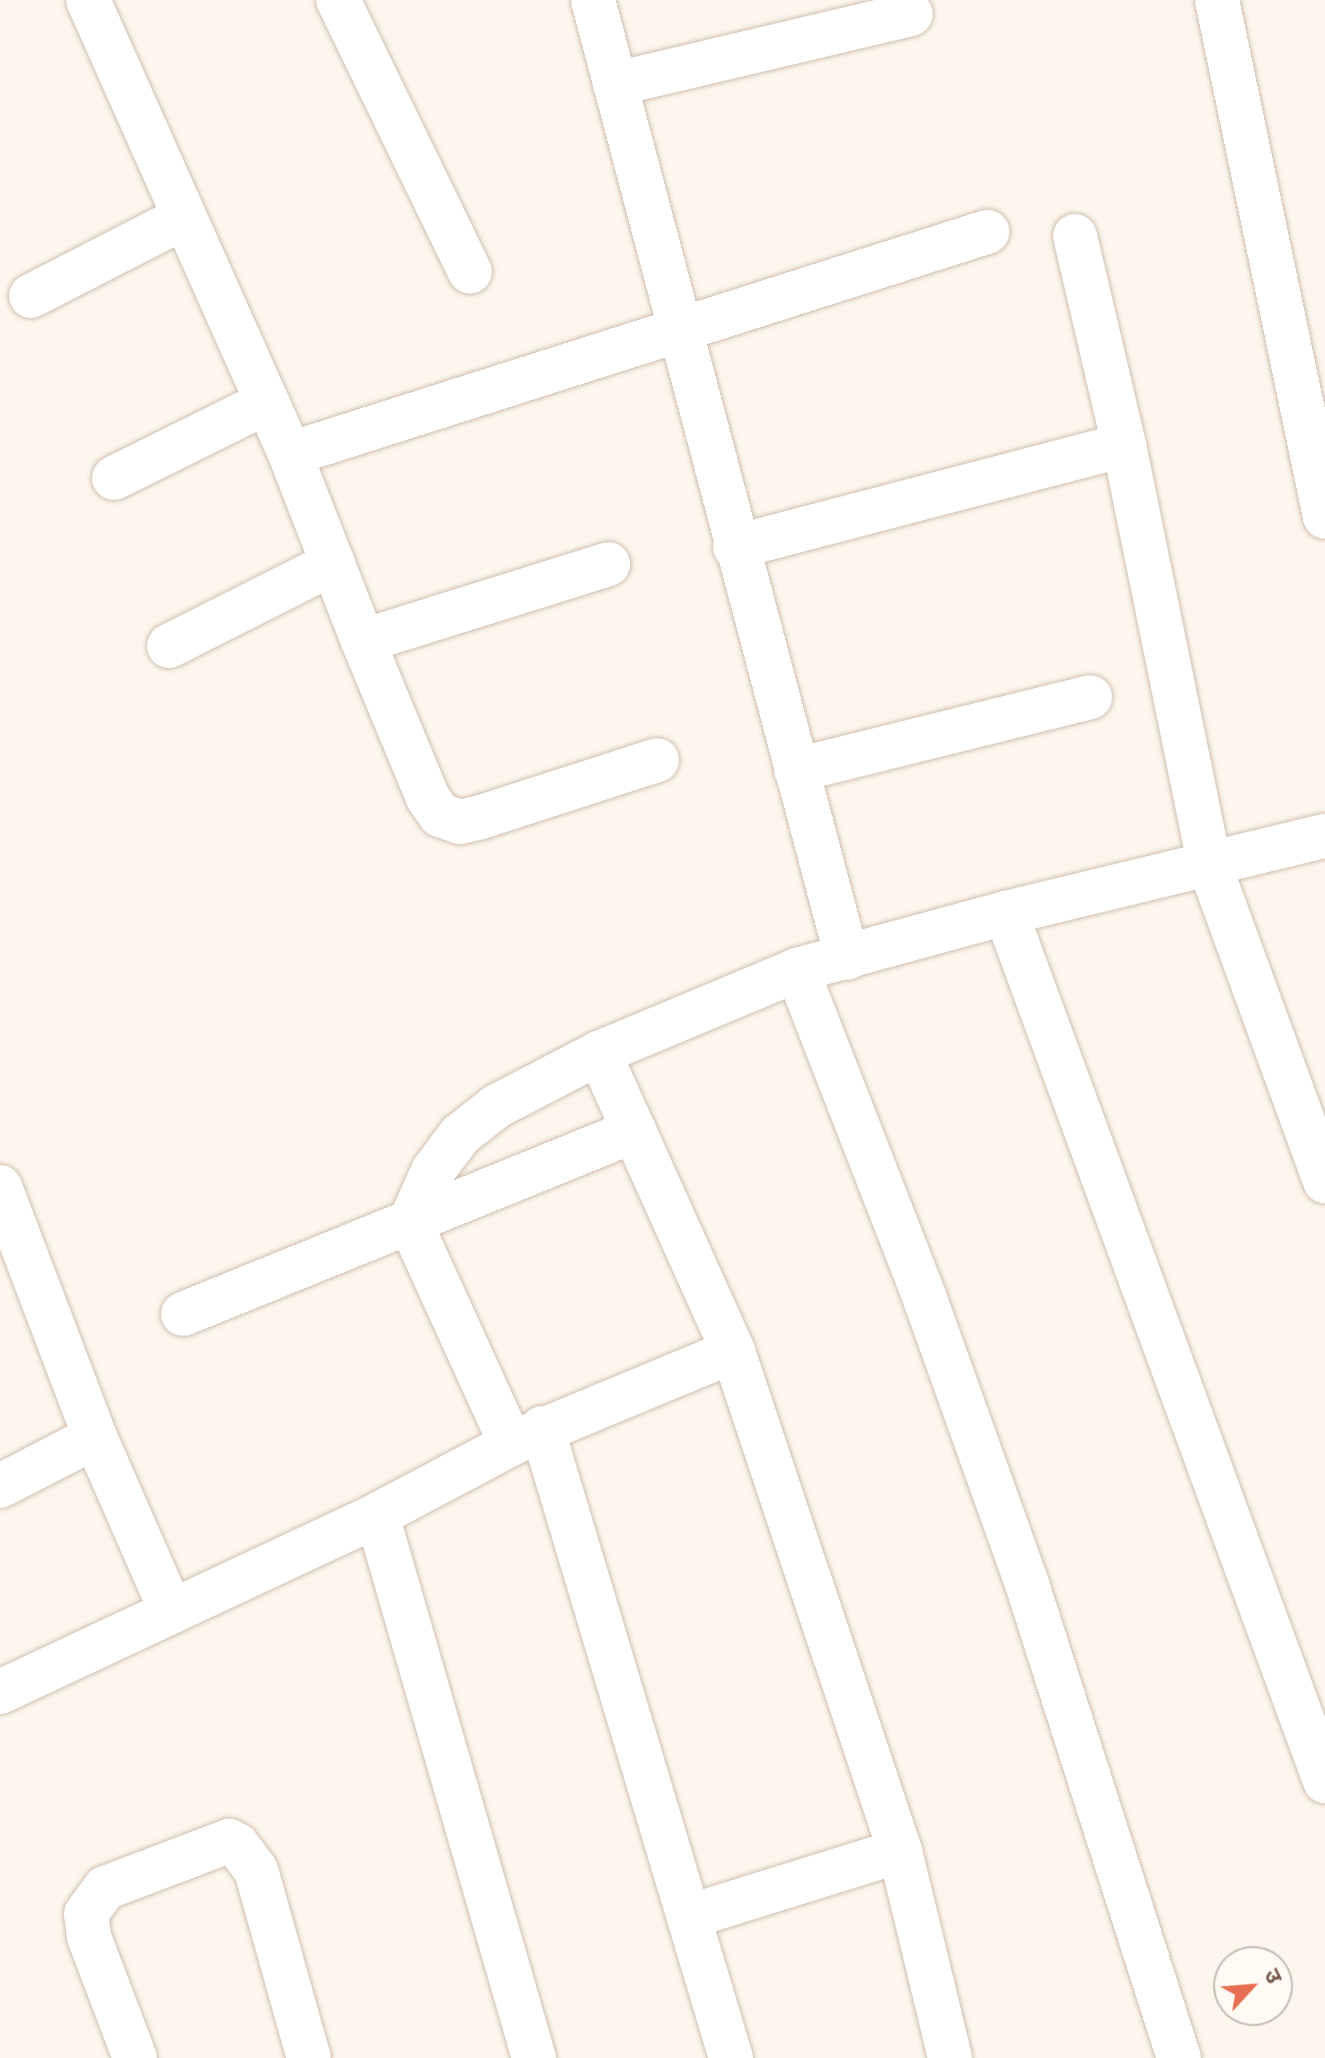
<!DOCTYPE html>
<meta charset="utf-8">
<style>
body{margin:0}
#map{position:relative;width:1325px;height:2058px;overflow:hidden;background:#fdf6ec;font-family:"Fira Sans Condensed","Noto Sans Devanagari",sans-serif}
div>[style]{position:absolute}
.roads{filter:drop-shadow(0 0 2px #d1beb0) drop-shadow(0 0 2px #d1beb0)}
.minor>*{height:44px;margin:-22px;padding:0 22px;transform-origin:22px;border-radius:22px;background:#fff}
span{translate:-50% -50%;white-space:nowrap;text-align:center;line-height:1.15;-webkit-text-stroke:8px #fffaf3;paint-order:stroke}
.north{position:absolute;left:1213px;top:1946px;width:80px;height:80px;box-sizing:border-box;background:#fffaf3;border:2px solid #cabbb1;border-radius:50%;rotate:64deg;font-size:22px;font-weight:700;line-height:32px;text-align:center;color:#7a5c4d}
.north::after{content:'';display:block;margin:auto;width:28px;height:36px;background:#e76f51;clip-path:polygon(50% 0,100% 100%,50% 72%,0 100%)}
</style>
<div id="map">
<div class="roads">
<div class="minor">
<div style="left:88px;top:0;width:497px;rotate:66deg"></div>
<div style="left:290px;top:454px;width:201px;rotate:68.7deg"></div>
<div style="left:363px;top:641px;width:170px;rotate:67.5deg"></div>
<div style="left:428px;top:798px;width:21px;rotate:55deg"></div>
<div style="left:440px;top:815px;width:21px;rotate:19deg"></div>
<div style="left:460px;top:822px;width:22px;rotate:-13deg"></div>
<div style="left:481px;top:817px;width:185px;rotate:-17.9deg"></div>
<div style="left:338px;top:0;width:302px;rotate:64.1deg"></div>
<div style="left:593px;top:0;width:991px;rotate:75.15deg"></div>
<div style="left:1217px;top:0;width:528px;rotate:78.2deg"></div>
<div style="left:615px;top:84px;width:304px;rotate:-13.3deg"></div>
<div style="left:1075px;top:236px;width:215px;rotate:76.8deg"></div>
<div style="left:1124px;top:445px;width:428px;rotate:78.5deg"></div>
<div style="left:1209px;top:864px;width:338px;rotate:69.9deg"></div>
<div style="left:31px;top:296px;width:171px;rotate:-27.2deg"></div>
<div style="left:290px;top:454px;width:732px;rotate:-17.67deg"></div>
<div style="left:114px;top:478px;width:171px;rotate:-26.4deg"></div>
<div style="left:735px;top:547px;width:402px;rotate:-14.7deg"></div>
<div style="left:363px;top:641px;width:257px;rotate:-17.4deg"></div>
<div style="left:169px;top:646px;width:184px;rotate:-26.8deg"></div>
<div style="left:796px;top:770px;width:303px;rotate:-13.9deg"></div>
<div style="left:1006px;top:913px;width:925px;rotate:69.82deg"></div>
<div style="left:797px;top:970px;width:353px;rotate:68.7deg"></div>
<div style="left:925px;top:1299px;width:300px;rotate:70.3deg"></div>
<div style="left:1026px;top:1581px;width:501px;rotate:72.22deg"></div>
<div style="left:0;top:1187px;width:267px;rotate:69.2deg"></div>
<div style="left:95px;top:1437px;width:188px;rotate:66.4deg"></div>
<div style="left:183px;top:1314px;width:487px;rotate:-22.1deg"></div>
<div style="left:733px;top:1351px;width:527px;rotate:71.53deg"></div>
<div style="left:900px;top:1851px;width:213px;rotate:76.4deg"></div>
<div style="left:542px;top:1428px;width:658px;rotate:73.3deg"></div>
<div style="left:517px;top:1441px;width:234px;rotate:-22.6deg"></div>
<div style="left:733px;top:1351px;width:327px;rotate:-114.2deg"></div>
<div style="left:0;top:1486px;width:107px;rotate:-27.3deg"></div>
<div style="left:0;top:1692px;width:416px;rotate:-25.1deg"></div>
<div style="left:691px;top:1916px;width:219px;rotate:-17.3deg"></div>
<div style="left:135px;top:2058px;width:129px;rotate:-110.8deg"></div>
<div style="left:89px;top:1937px;width:23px;rotate:-97deg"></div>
<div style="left:86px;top:1914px;width:32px;rotate:-54deg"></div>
<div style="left:105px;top:1888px;width:133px;rotate:-20.8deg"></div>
<div style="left:229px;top:1841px;width:9px;rotate:27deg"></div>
<div style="left:237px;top:1845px;width:31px;rotate:53deg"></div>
<div style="left:256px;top:1870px;width:195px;rotate:74.3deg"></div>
<div style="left:534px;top:2058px;width:565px;rotate:-106.13deg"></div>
<div style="left:377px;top:1515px;width:152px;rotate:-27.9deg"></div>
<div style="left:511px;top:1444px;width:244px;rotate:-114.5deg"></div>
<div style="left:410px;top:1222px;width:56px;rotate:-65.7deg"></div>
<div style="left:433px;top:1171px;width:45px;rotate:-53.1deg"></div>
<div style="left:460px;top:1135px;width:47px;rotate:-38.1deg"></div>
<div style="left:497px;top:1106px;width:115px;rotate:-27.5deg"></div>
<div style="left:599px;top:1053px;width:215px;rotate:-22.7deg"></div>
<div style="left:797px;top:970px;width:217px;rotate:-15.3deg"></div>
<div style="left:1006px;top:913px;width:328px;rotate:-13.6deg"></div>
</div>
</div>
<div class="north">उ</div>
</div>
